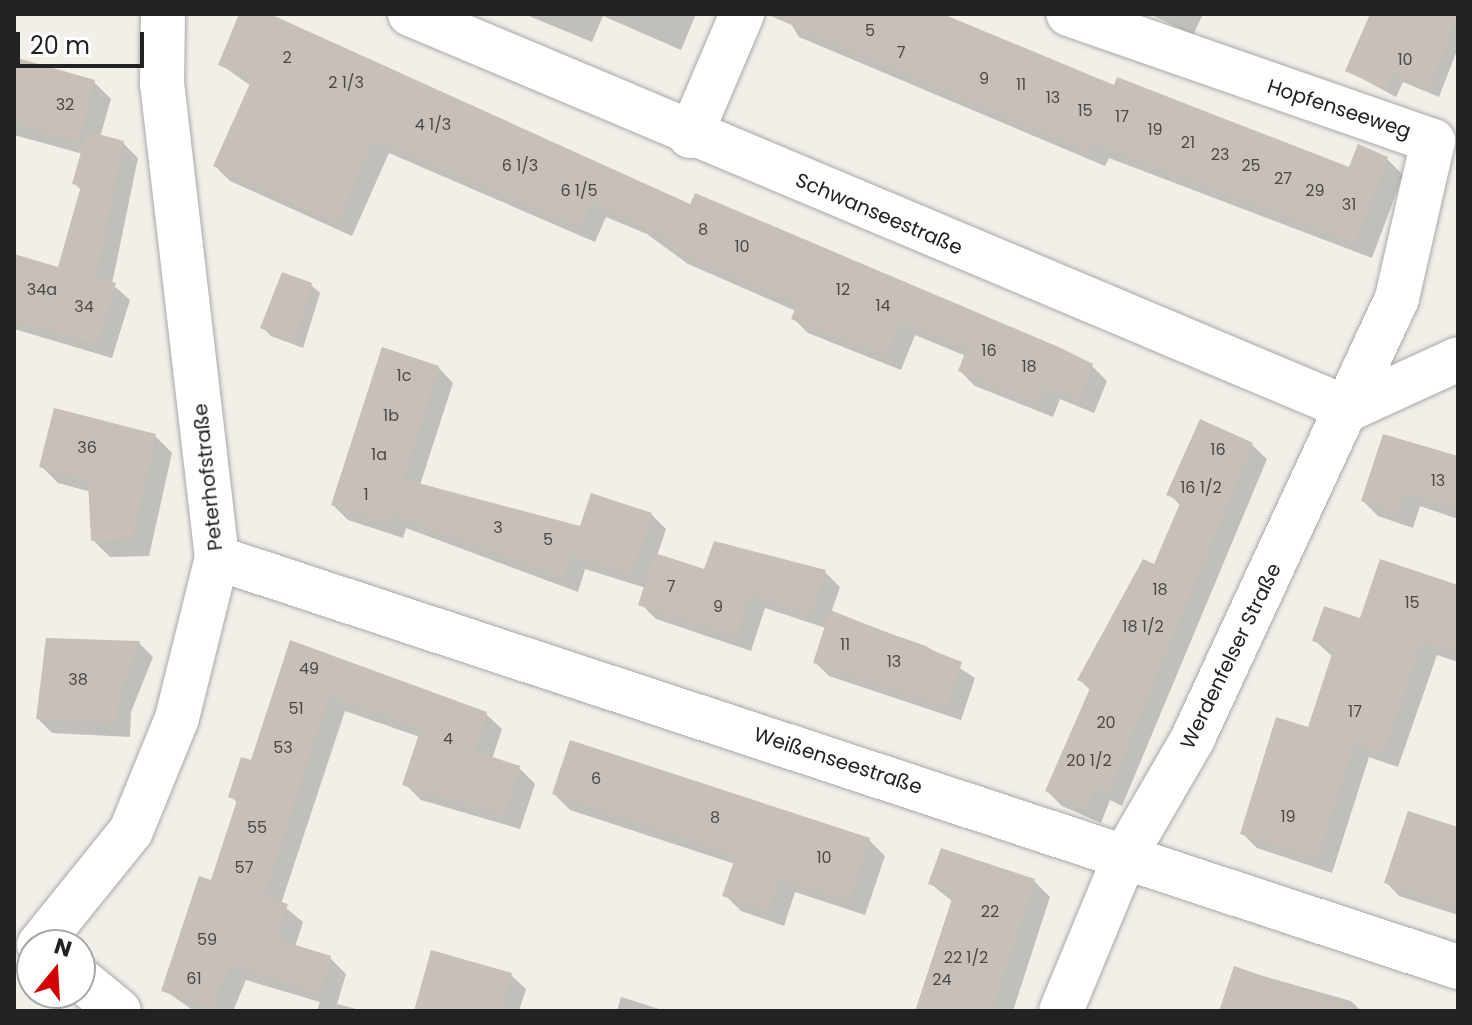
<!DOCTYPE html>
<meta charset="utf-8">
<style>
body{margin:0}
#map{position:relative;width:1472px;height:1025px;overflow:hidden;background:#f2efe9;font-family:Poppins,sans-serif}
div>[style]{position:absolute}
.shadow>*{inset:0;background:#0003}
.building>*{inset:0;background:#c7bfb8}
.roads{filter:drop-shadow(0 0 2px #a9a9a9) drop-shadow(0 0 2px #a9a9a9)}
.minor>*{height:44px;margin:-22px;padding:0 22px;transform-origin:22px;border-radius:22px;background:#fff}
span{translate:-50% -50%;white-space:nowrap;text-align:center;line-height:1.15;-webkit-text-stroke:7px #fff;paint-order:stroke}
.number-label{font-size:16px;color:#4b4948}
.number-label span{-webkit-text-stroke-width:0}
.street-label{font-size:20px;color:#222}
.frame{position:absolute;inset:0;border:16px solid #222;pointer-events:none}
.north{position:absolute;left:16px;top:929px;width:80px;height:80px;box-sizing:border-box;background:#fff;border:2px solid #a7a7a7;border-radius:50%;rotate:18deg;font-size:22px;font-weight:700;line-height:32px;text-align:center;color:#222}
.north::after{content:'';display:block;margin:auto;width:28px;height:36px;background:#d40000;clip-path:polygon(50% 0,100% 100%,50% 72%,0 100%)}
.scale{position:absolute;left:16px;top:32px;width:128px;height:36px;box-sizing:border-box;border:4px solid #222;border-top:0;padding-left:10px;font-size:24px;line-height:28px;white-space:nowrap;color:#222;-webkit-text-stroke:6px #fff;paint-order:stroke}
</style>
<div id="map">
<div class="shadow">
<div style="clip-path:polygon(241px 14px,263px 14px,643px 186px,1092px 366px,1107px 381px,1094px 413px,1060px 399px,1053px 417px,975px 386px,960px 371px,966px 356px,915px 335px,901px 370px,808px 333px,793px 318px,796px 311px,688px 264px,647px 234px,606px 217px,595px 242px,389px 153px,352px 236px,230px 181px,215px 166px,251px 86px,220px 64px)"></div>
<div style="clip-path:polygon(524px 14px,696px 14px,681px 50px,603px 16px,592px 42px)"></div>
<div style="clip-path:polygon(785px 14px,937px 14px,1116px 88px,1350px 170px,1386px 158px,1403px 175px,1372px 258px,1109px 158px,1105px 166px,799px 37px)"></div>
<div style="clip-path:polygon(1150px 14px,1203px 14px,1193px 35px)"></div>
<div style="clip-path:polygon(1386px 14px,1458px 14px,1458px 48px,1439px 97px,1403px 82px,1396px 97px,1348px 71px)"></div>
<div style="clip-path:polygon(14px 59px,94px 82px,111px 99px,100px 137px,123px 143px,138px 158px,112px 284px,130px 300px,112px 358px,14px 329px,14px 255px,60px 270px,82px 191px,74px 183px,83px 154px,14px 135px)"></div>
<div style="clip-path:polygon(311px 285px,320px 293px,303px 348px,271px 336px,263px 328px)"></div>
<div style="clip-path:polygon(438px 367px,453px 383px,420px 485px,581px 528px,651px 514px,666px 529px,657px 556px,705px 572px,825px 572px,840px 587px,831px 613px,926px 646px,975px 678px,961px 720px,829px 676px,815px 662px,826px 628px,765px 608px,751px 651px,656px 619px,641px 604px,646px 588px,585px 569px,578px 592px,406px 528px,403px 538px,348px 520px,333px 505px)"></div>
<div style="clip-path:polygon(155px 436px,172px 453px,149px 556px,110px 557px,93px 540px,91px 492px,58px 483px,41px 466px)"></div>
<div style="clip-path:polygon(1252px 445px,1267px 459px,1122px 806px,1110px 800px,1101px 823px,1062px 806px,1047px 791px,1091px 691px,1079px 679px,1155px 567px,1181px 506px,1169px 494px)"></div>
<div style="clip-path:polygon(1458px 459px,1458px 519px,1420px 506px,1413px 528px,1378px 516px,1363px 501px)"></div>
<div style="clip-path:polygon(1458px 583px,1458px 662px,1437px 655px,1398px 767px,1369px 757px,1332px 873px,1257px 848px,1242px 833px,1309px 730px,1333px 657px,1314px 640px)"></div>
<div style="clip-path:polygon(291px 642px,486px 714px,502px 729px,492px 759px,519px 768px,535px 784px,520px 829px,421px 800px,405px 784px,420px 737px,345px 711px,281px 904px,303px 922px,295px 947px,330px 958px,346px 974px,337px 1004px,364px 1011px,317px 1011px,320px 1002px,246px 980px,233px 1011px,194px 1011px,164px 990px,213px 882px,238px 804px,231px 796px,252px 763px)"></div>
<div style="clip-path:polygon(139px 643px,153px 657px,131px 712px,130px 737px,52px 733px,38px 719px)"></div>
<div style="clip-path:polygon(554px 794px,869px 840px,885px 856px,865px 915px,795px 892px,784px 926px,741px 911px,725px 895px,735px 864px,570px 810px)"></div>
<div style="clip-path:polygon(1458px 843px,1458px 915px,1399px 896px,1386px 882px)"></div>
<div style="clip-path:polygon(1034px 881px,1050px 897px,1013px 1011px,917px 1011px,953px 902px,931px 884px)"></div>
<div style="clip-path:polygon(1235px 968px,1351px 1001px,1361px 1011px,1221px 1011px)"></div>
<div style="clip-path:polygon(511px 975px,526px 989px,519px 1011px,416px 1011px)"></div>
<div style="clip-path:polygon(621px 997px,659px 1009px,661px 1011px,617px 1011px)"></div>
</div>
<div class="building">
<div style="clip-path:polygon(239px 14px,270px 14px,690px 204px,695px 193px,1061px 348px,1093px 364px,1079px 399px,1045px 386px,1038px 404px,958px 371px,967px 348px,900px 322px,886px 356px,791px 319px,797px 304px,671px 249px,674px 241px,629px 219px,591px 203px,580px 228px,374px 139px,337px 223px,271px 194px,213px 166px,252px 79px,218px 65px)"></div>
<div style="clip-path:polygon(766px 14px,943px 14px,1114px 85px,1117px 77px,1349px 167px,1358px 144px,1388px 157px,1355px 243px,1092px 143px,1088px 151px)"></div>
<div style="clip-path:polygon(1370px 14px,1458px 14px,1429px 89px,1393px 73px,1386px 89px,1345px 71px)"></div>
<div style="clip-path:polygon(14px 57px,95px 80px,78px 142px,14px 123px)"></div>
<div style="clip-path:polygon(87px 131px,124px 141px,96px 277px,116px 283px,97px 344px,14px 321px,14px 254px,58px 267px,81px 186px,72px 184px)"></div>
<div style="clip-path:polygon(282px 272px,312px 283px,295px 341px,260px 328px)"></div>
<div style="clip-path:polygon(382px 347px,439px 366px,403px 479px,580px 526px,591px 493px,652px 513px,631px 575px,570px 555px,563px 578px,391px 514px,388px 524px,331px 505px)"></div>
<div style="clip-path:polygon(54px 408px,156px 434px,132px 539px,91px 541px,88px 480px,39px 467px)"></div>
<div style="clip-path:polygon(1200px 419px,1253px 443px,1108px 792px,1095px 787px,1086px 809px,1045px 791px,1091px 686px,1077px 680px,1143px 559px,1154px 564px,1181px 501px,1166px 495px)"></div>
<div style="clip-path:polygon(1383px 434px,1458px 456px,1458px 510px,1405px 493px,1398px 514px,1361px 501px)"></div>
<div style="clip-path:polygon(714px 541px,826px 570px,811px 615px,750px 594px,736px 637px,638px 605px,655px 553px,704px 569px)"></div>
<div style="clip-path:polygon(1380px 559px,1458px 585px,1458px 653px,1422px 641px,1383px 753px,1354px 743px,1317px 859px,1240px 834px,1276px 717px,1308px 727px,1334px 648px,1312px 641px,1324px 606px,1360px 618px)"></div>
<div style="clip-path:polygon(830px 610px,962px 662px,947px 707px,813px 663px)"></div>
<div style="clip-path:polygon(46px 638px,140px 641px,118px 697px,117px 723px,36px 719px)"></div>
<div style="clip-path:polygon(290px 640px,487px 712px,474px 751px,520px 766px,504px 815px,402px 785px,421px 728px,329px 697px,263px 896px,288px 904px,276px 939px,331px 956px,320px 993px,230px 965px,212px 1008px,161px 991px,199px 876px,211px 880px,237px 800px,228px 797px,241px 757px,251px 760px)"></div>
<div style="clip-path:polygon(570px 740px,870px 838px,849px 901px,779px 878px,768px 911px,722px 896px,736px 855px,552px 794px)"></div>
<div style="clip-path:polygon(1408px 811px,1458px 827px,1458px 908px,1384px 883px)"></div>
<div style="clip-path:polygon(941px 848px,1035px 879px,992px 1011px,915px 1011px,954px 893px,928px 884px)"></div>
<div style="clip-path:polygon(431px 950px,512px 973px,501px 1011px,414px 1011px)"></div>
<div style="clip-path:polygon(1234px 966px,1349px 1006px,1348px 1011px,1219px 1011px)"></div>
</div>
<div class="roads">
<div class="minor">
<div style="left:410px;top:14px;width:1019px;rotate:22.81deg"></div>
<div style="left:690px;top:136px;width:133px;rotate:-66.9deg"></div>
<div style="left:1349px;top:409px;width:120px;rotate:-24.6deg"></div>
<div style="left:217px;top:558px;width:1307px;rotate:18.24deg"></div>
<div style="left:39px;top:945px;width:146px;rotate:-51.1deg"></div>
<div style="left:131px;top:831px;width:122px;rotate:-67.8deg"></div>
<div style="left:177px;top:718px;width:165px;rotate:-76deg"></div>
<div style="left:217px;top:558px;width:476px;rotate:-96.6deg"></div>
<div style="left:162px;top:85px;width:71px;rotate:-89.2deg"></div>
<div style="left:80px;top:979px;width:50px;rotate:39.4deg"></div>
<div style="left:1061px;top:1011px;width:170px;rotate:-67.5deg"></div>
<div style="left:1126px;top:854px;width:132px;rotate:-59.9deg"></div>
<div style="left:1192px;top:740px;width:487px;rotate:-65.1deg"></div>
<div style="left:1397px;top:298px;width:161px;rotate:-77.1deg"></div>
<div style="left:1433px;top:141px;width:386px;rotate:-160.8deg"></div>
</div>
</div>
<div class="number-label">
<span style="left:870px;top:31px">5</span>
<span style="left:901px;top:53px">7</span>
<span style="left:287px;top:58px">2</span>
<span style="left:1405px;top:60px">10</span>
<span style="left:984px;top:79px">9</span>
<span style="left:346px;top:83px">2 1/3</span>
<span style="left:1021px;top:85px">11</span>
<span style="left:1053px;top:98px">13</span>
<span style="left:65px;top:105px">32</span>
<span style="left:1085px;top:111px">15</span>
<span style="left:1122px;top:117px">17</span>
<span style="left:433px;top:125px">4 1/3</span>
<span style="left:1155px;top:130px">19</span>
<span style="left:1188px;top:143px">21</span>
<span style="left:1220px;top:155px">23</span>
<span style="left:520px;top:166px">6 1/3</span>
<span style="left:1251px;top:166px">25</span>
<span style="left:1283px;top:179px">27</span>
<span style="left:579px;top:191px">6 1/5</span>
<span style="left:1315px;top:191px">29</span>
<span style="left:1349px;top:205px">31</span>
<span style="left:703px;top:230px">8</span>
<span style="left:742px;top:247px">10</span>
<span style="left:42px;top:290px">34a</span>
<span style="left:843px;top:290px">12</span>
<span style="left:883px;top:306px">14</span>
<span style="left:84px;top:307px">34</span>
<span style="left:989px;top:351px">16</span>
<span style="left:1029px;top:367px">18</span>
<span style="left:404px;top:376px">1c</span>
<span style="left:391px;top:416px">1b</span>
<span style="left:87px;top:448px">36</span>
<span style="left:1218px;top:450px">16</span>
<span style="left:379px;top:455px">1a</span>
<span style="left:1438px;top:481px">13</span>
<span style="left:1201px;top:488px">16 1/2</span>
<span style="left:366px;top:495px">1</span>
<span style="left:498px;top:528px">3</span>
<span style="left:548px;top:540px">5</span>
<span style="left:671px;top:587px">7</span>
<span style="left:1160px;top:590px">18</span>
<span style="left:1412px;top:603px">15</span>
<span style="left:718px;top:607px">9</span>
<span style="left:1143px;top:627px">18 1/2</span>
<span style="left:845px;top:645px">11</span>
<span style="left:894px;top:662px">13</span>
<span style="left:309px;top:669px">49</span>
<span style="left:78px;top:680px">38</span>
<span style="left:296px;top:709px">51</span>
<span style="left:1355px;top:712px">17</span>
<span style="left:1106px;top:723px">20</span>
<span style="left:448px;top:739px">4</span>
<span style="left:283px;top:748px">53</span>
<span style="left:1089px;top:761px">20 1/2</span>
<span style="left:596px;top:779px">6</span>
<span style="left:1288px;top:817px">19</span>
<span style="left:715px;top:818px">8</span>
<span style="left:257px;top:828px">55</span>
<span style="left:824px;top:858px">10</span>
<span style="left:244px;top:868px">57</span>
<span style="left:990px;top:912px">22</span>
<span style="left:207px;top:940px">59</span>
<span style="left:966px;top:958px">22 1/2</span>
<span style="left:194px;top:979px">61</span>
<span style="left:942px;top:980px">24</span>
</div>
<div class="street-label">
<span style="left:1339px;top:109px;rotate:18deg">Hopfenseeweg</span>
<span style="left:879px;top:214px;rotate:23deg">Schwanseestraße</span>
<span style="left:208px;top:477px;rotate:-96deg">Peterhofstraße</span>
<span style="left:1231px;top:656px;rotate:-64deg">Werdenfelser Straße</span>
<span style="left:838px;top:761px;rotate:18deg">Weißenseestraße</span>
</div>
<div class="frame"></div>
<div class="north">N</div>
<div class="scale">20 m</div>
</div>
